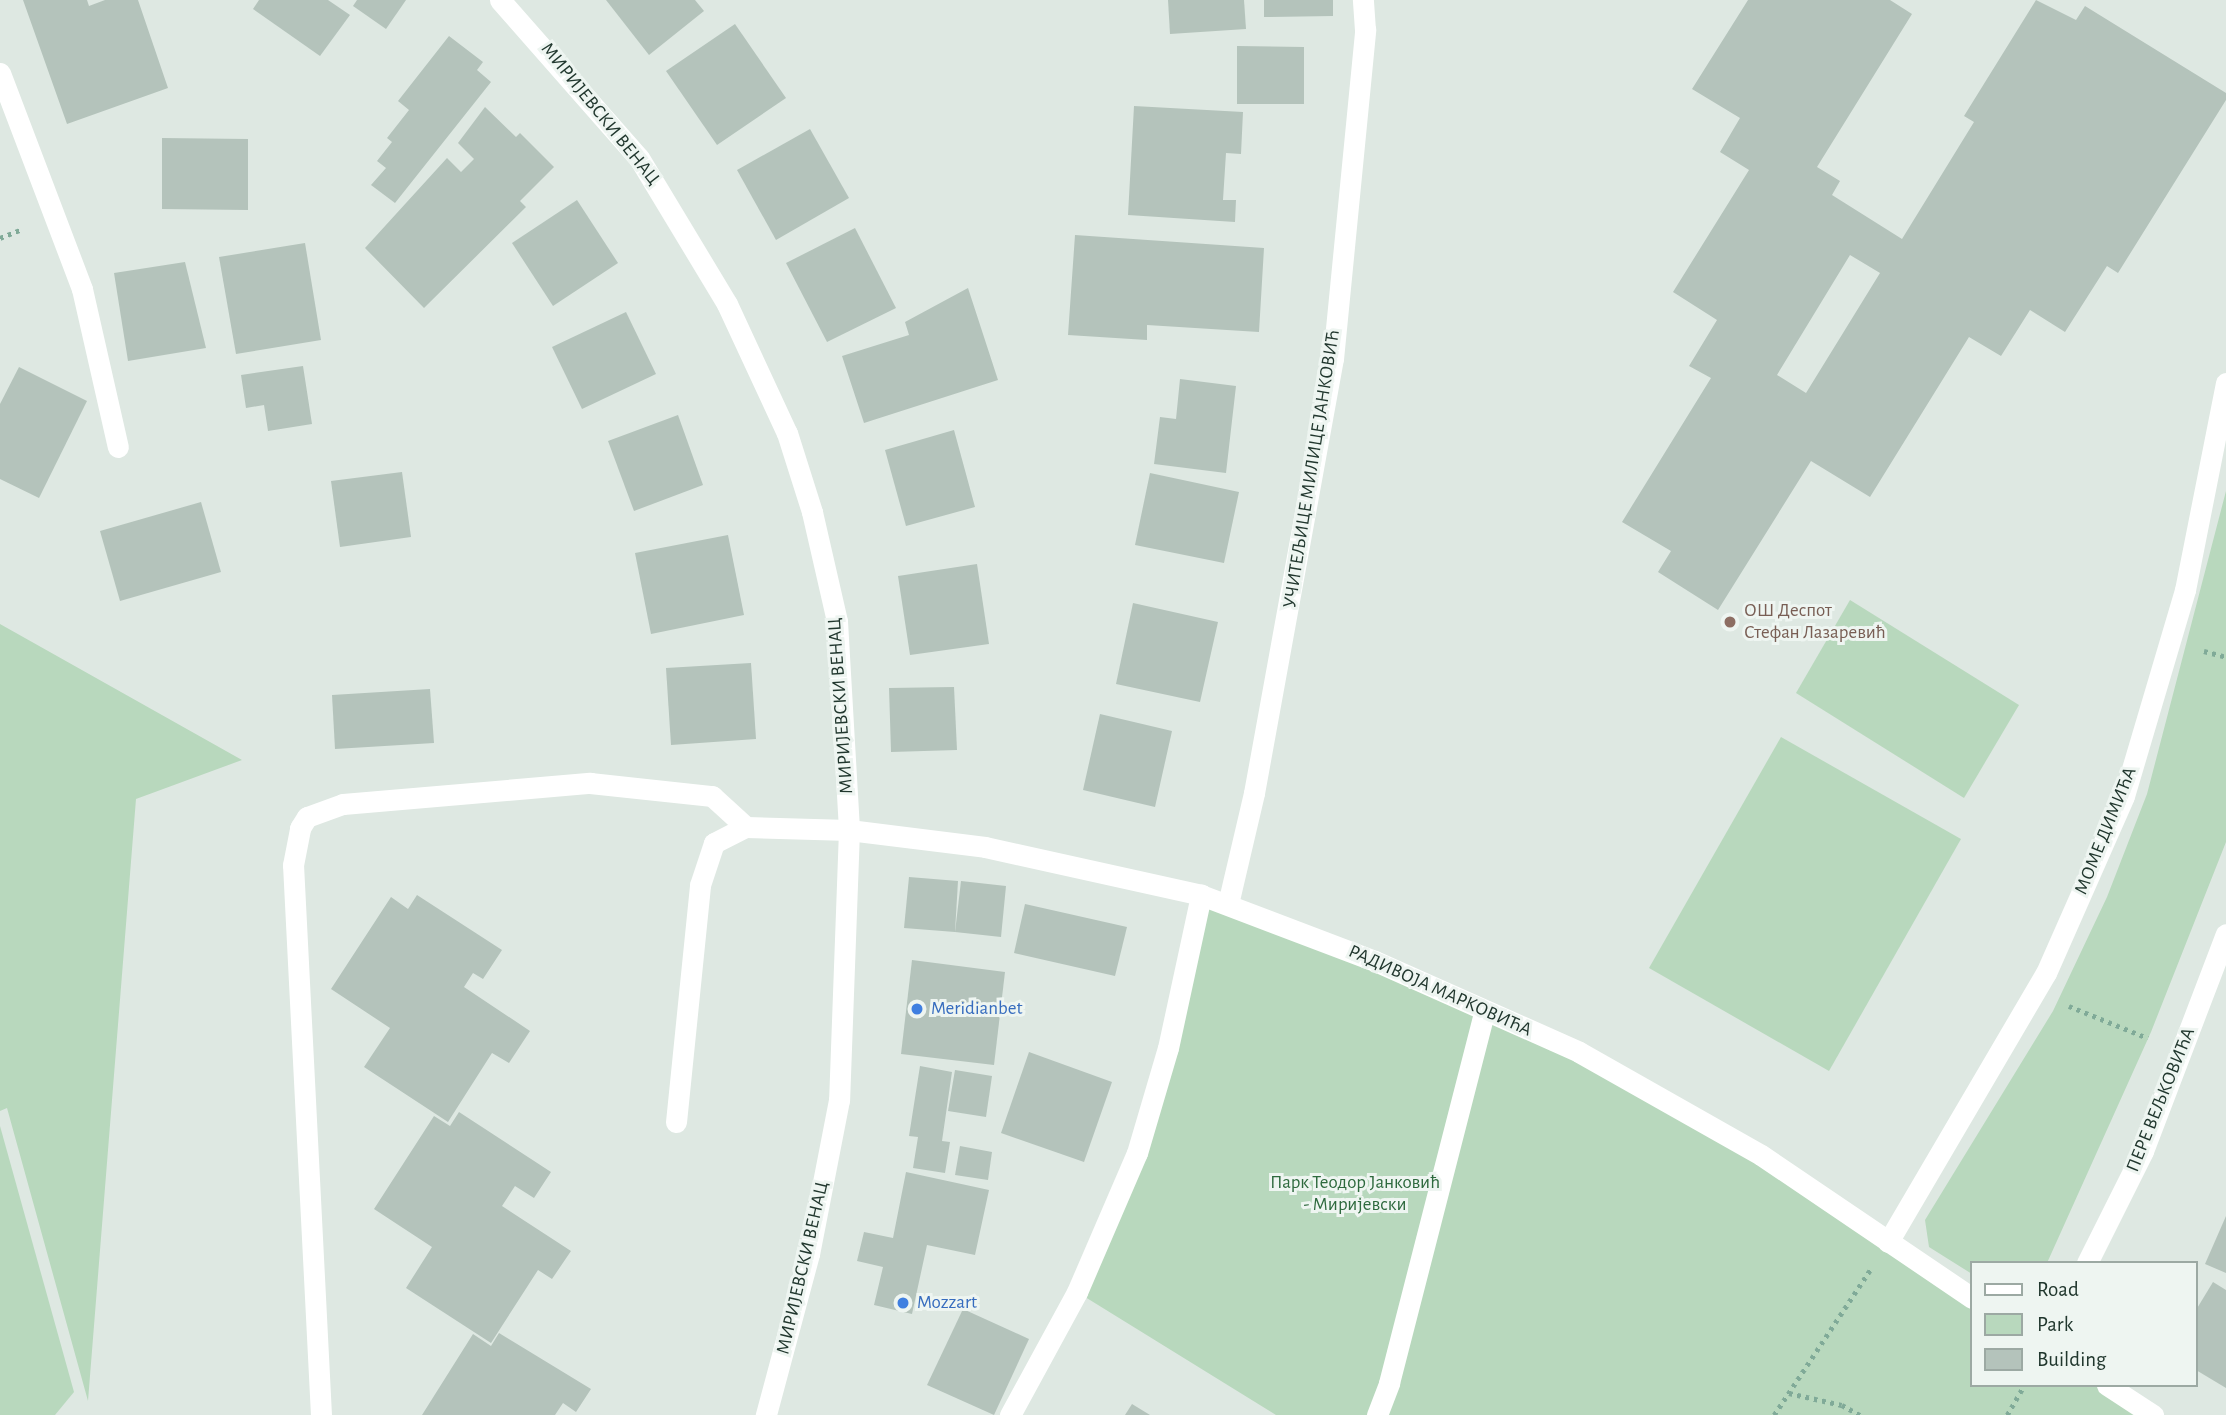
<!DOCTYPE html>
<meta charset="utf-8">
<style>
body{margin:0}
#map{position:relative;width:2226px;height:1415px;overflow:hidden;background:#dee8e2;font-family:"Alegreya Sans",sans-serif}
div>[style]{position:absolute}
.green>*{inset:0;background:#b8d8bd}
.building>*{inset:0;background:#b4c3bb}
.path>*{height:4.5px;margin-top:-2.25px;transform-origin:0;background:repeating-linear-gradient(90deg,#80aa98 0 3.5px,transparent 0 8.5px)}
.service>*{height:21px;margin:-10.5px;padding:0 10.5px;transform-origin:10.5px;border-radius:10.5px;background:#fff}
.pedestrian>*{height:21px;margin:-10.5px;padding:0 10.5px;transform-origin:10.5px;border-radius:10.5px;background:#fff}
.minor>*{height:21px;margin:-10.5px;padding:0 10.5px;transform-origin:10.5px;border-radius:10.5px;background:#fff}
.tertiary>*{height:21px;margin:-10.5px;padding:0 10.5px;transform-origin:10.5px;border-radius:10.5px;background:#fff}
.dots>*{width:19px;height:19px;translate:-50% -50%;box-sizing:border-box;border:4px solid #eef5f1;border-radius:50%}
span{translate:-50% -50%;white-space:nowrap;text-align:center;line-height:1.15;-webkit-text-stroke:6px #eef5f1;paint-order:stroke}
.street-label{font-size:19px;color:#21372e}
.education-label{font-size:19px;color:#785e54}
.left{translate:0 -50%;text-align:left}
.shop-label{font-size:19px;color:#366cbe}
.park-label{font-size:19px;color:#2e6a3e}
.legend{position:absolute;left:1970px;top:1261px;width:228px;height:126px;box-sizing:border-box;background:#eef5f1;border:2px solid #9ca9a3;margin:0;padding:9px 12px;list-style:none;font-size:21px;color:#21372e}
.legend li{display:flex;align-items:center;gap:14px;height:35px}
.legend b{width:35px;border:2px solid #9ca9a3}
</style>
<div id="map">
<div class="green">
<div style="clip-path:polygon(2226px 491px,2226px 842px,2151px 1032px,2047px 1263px,1972px 1263px,1972px 1274px,1929px 1247px,1925px 1220px,2053px 1011px,2107px 897px,2147px 794px)"></div>
<div style="clip-path:polygon(1850px 600px,2019px 705px,1964px 798px,1796px 693px)"></div>
<div style="clip-path:polygon(0 624px,242px 760px,136px 799px,88px 1401px,7px 1108px,0 1111px)"></div>
<div style="clip-path:polygon(1781px 737px,1961px 839px,1829px 1071px,1649px 968px)"></div>
<div style="clip-path:polygon(1201px 895px,1579px 1052px,1972px 1298px,1972px 1385px,2107px 1385px,2153px 1415px,1276px 1415px,1077px 1292px,1137px 1152px)"></div>
<div style="clip-path:polygon(0 1126px,74px 1392px,55px 1415px,0 1415px)"></div>
</div>
<div class="building">
<div style="clip-path:polygon(23px 0,87px 0,89px 6px,105px 0,138px 0,168px 88px,67px 124px)"></div>
<div style="clip-path:polygon(259px 0,328px 0,350px 15px,320px 56px,253px 9px)"></div>
<div style="clip-path:polygon(357px 0,406px 0,386px 29px,353px 6px)"></div>
<div style="clip-path:polygon(606px 0,695px 0,704px 11px,649px 55px)"></div>
<div style="clip-path:polygon(1168px 0,1244px 0,1246px 29px,1170px 34px)"></div>
<div style="clip-path:polygon(1264px 0,1333px 0,1333px 16px,1264px 17px)"></div>
<div style="clip-path:polygon(evenodd,1748px 0,1890px 0,1912px 14px,1817px 167px,1840px 181px,1832px 195px,1902px 239px,1974px 122px,1964px 116px,2036px 0,2076px 20px,2085px 6px,2226px 93px,2226px 100px,2118px 273px,2107px 266px,2065px 332px,2030px 310px,2001px 356px,1969px 337px,1870px 497px,1811px 461px,1718px 610px,1658px 572px,1671px 551px,1622px 522px,1711px 378px,1689px 366px,1717px 320px,1673px 292px,1749px 170px,1720px 152px,1740px 118px,1692px 89px,1748px 0,1850px 255px,1880px 273px,1806px 393px,1777px 375px,1850px 255px)"></div>
<div style="clip-path:polygon(735px 24px,786px 98px,717px 145px,666px 71px)"></div>
<div style="clip-path:polygon(449px 36px,483px 62px,477px 70px,491px 82px,395px 203px,371px 185px,386px 168px,377px 161px,392px 142px,387px 138px,409px 110px,398px 101px)"></div>
<div style="clip-path:polygon(1237px 46px,1304px 47px,1304px 104px,1237px 104px)"></div>
<div style="clip-path:polygon(1134px 106px,1243px 112px,1241px 154px,1226px 153px,1223px 200px,1236px 200px,1235px 222px,1128px 215px)"></div>
<div style="clip-path:polygon(485px 107px,516px 137px,520px 133px,554px 167px,520px 201px,526px 207px,424px 308px,365px 248px,447px 158px,461px 172px,474px 159px,458px 143px)"></div>
<div style="clip-path:polygon(810px 129px,849px 198px,776px 240px,737px 170px)"></div>
<div style="clip-path:polygon(162px 138px,248px 139px,248px 210px,162px 209px)"></div>
<div style="clip-path:polygon(577px 200px,618px 263px,553px 306px,512px 243px)"></div>
<div style="clip-path:polygon(855px 228px,896px 308px,827px 342px,786px 263px)"></div>
<div style="clip-path:polygon(1075px 235px,1264px 248px,1259px 332px,1147px 325px,1147px 340px,1068px 335px)"></div>
<div style="clip-path:polygon(305px 243px,321px 340px,236px 354px,219px 257px)"></div>
<div style="clip-path:polygon(185px 262px,206px 348px,128px 361px,114px 273px)"></div>
<div style="clip-path:polygon(968px 288px,998px 380px,864px 423px,842px 356px,909px 335px,905px 322px)"></div>
<div style="clip-path:polygon(626px 312px,656px 374px,582px 409px,552px 347px)"></div>
<div style="clip-path:polygon(303px 366px,312px 424px,268px 431px,264px 405px,246px 408px,241px 375px)"></div>
<div style="clip-path:polygon(19px 367px,87px 401px,39px 498px,0 479px,0 404px)"></div>
<div style="clip-path:polygon(1180px 379px,1236px 386px,1226px 473px,1154px 464px,1160px 417px,1176px 419px)"></div>
<div style="clip-path:polygon(678px 415px,703px 485px,634px 511px,608px 441px)"></div>
<div style="clip-path:polygon(954px 430px,975px 507px,906px 526px,885px 450px)"></div>
<div style="clip-path:polygon(402px 472px,411px 537px,340px 547px,331px 481px)"></div>
<div style="clip-path:polygon(1150px 473px,1239px 492px,1224px 563px,1135px 545px)"></div>
<div style="clip-path:polygon(201px 502px,221px 572px,120px 601px,100px 531px)"></div>
<div style="clip-path:polygon(728px 535px,744px 615px,651px 634px,635px 553px)"></div>
<div style="clip-path:polygon(977px 564px,989px 644px,910px 655px,898px 576px)"></div>
<div style="clip-path:polygon(1133px 603px,1218px 622px,1200px 702px,1116px 684px)"></div>
<div style="clip-path:polygon(751px 663px,756px 739px,671px 745px,666px 668px)"></div>
<div style="clip-path:polygon(954px 687px,957px 750px,891px 752px,889px 688px)"></div>
<div style="clip-path:polygon(430px 689px,434px 743px,335px 749px,332px 695px)"></div>
<div style="clip-path:polygon(1100px 714px,1172px 731px,1155px 807px,1083px 790px)"></div>
<div style="clip-path:polygon(909px 877px,958px 881px,955px 932px,904px 928px)"></div>
<div style="clip-path:polygon(961px 881px,1006px 886px,1001px 937px,955px 932px)"></div>
<div style="clip-path:polygon(417px 895px,502px 950px,483px 979px,473px 973px,464px 987px,530px 1031px,509px 1063px,492px 1053px,448px 1122px,364px 1067px,390px 1028px,331px 989px,391px 897px,408px 909px)"></div>
<div style="clip-path:polygon(1025px 904px,1127px 927px,1115px 976px,1014px 953px)"></div>
<div style="clip-path:polygon(912px 960px,1005px 972px,994px 1065px,901px 1054px)"></div>
<div style="clip-path:polygon(1029px 1052px,1112px 1082px,1084px 1162px,1001px 1133px)"></div>
<div style="clip-path:polygon(920px 1066px,952px 1072px,942px 1141px,950px 1142px,945px 1173px,913px 1168px,918px 1137px,909px 1136px)"></div>
<div style="clip-path:polygon(955px 1070px,992px 1076px,986px 1117px,948px 1111px)"></div>
<div style="clip-path:polygon(459px 1112px,551px 1172px,534px 1198px,515px 1186px,502px 1206px,571px 1251px,552px 1279px,538px 1270px,491px 1343px,406px 1288px,432px 1247px,374px 1209px,434px 1116px,450px 1126px)"></div>
<div style="clip-path:polygon(960px 1146px,992px 1152px,988px 1180px,955px 1175px)"></div>
<div style="clip-path:polygon(906px 1172px,989px 1190px,975px 1255px,927px 1245px,912px 1314px,874px 1305px,883px 1267px,857px 1261px,864px 1232px,893px 1238px)"></div>
<div style="clip-path:polygon(2226px 1216px,2226px 1273px,2205px 1264px)"></div>
<div style="clip-path:polygon(2213px 1282px,2226px 1290px,2226px 1388px,2196px 1370px,2196px 1310px)"></div>
<div style="clip-path:polygon(963px 1309px,1029px 1339px,994px 1415px,927px 1385px)"></div>
<div style="clip-path:polygon(499px 1333px,591px 1389px,576px 1412px,563px 1403px,555px 1415px,422px 1415px,473px 1334px,491px 1346px)"></div>
<div style="clip-path:polygon(1132px 1404px,1150px 1415px,1125px 1415px)"></div>
</div>
<div class="path">
<div style="left:0;top:238px;width:24px;rotate:-22deg"></div>
<div style="left:2204px;top:651px;width:23px;rotate:15deg"></div>
<div style="left:2069px;top:1006px;width:85px;rotate:22.1deg"></div>
<div style="left:1789px;top:1393px;width:54px;rotate:12.8deg"></div>
<div style="left:1842px;top:1405px;width:21px;rotate:29deg"></div>
<div style="left:1774px;top:1415px;width:174px;rotate:-56.5deg"></div>
<div style="left:2007px;top:1415px;width:34px;rotate:-60deg"></div>
</div>
<div class="service">
<div style="left:676px;top:1122px;width:238px;rotate:-84.2deg"></div>
<div style="left:700px;top:885px;width:44px;rotate:-71.6deg"></div>
<div style="left:714px;top:843px;width:36px;rotate:-27deg"></div>
<div style="left:746px;top:827px;width:103px;rotate:1.7deg"></div>
<div style="left:321px;top:1415px;width:551px;rotate:-92.91deg"></div>
<div style="left:293px;top:865px;width:38px;rotate:-79deg"></div>
<div style="left:300px;top:828px;width:13px;rotate:-58deg"></div>
<div style="left:307px;top:817px;width:38px;rotate:-20deg"></div>
<div style="left:343px;top:804px;width:248px;rotate:-4.9deg"></div>
<div style="left:590px;top:783px;width:123px;rotate:6.1deg"></div>
<div style="left:712px;top:796px;width:46px;rotate:42.4deg"></div>
<div style="left:1010px;top:1415px;width:140px;rotate:-61.4deg"></div>
<div style="left:1077px;top:1292px;width:151px;rotate:-66.7deg"></div>
<div style="left:1137px;top:1153px;width:109px;rotate:-73.6deg"></div>
<div style="left:1168px;top:1048px;width:157px;rotate:-77.8deg"></div>
<div style="left:1377px;top:1415px;width:34px;rotate:-69deg"></div>
<div style="left:1389px;top:1383px;width:385px;rotate:-75.6deg"></div>
</div>
<div class="pedestrian">
<div style="left:1888px;top:1242px;width:312px;rotate:-59.6deg"></div>
<div style="left:2046px;top:973px;width:193px;rotate:-66.2deg"></div>
<div style="left:2124px;top:796px;width:215px;rotate:-73.5deg"></div>
<div style="left:2185px;top:590px;width:211px;rotate:-78.8deg"></div>
</div>
<div class="minor">
<div style="left:0;top:73px;width:231px;rotate:69.2deg"></div>
<div style="left:82px;top:289px;width:162px;rotate:77.2deg"></div>
<div style="left:849px;top:830px;width:137px;rotate:7.1deg"></div>
<div style="left:985px;top:847px;width:221px;rotate:12.5deg"></div>
<div style="left:1201px;top:895px;width:186px;rotate:20.8deg"></div>
<div style="left:1375px;top:961px;width:223px;rotate:24deg"></div>
<div style="left:1579px;top:1052px;width:209px;rotate:29.5deg"></div>
<div style="left:1761px;top:1155px;width:255px;rotate:34.1deg"></div>
<div style="left:1228px;top:904px;width:114px;rotate:-76.8deg"></div>
<div style="left:1254px;top:793px;width:441px;rotate:-79.7deg"></div>
<div style="left:1333px;top:359px;width:331px;rotate:-84.4deg"></div>
<div style="left:1365px;top:30px;width:30px;rotate:-94deg"></div>
<div style="left:2087px;top:1263px;width:125px;rotate:-63.4deg"></div>
<div style="left:2143px;top:1151px;width:232px;rotate:-69.1deg"></div>
<div style="left:2107px;top:1385px;width:55px;rotate:33.1deg"></div>
</div>
<div class="tertiary">
<div style="left:500px;top:0;width:210px;rotate:48.7deg"></div>
<div style="left:639px;top:158px;width:170px;rotate:58.9deg"></div>
<div style="left:727px;top:304px;width:142px;rotate:65.1deg"></div>
<div style="left:787px;top:433px;width:83px;rotate:72.4deg"></div>
<div style="left:812px;top:512px;width:112px;rotate:77.1deg"></div>
<div style="left:837px;top:621px;width:209px;rotate:86.7deg"></div>
<div style="left:849px;top:830px;width:270px;rotate:92.1deg"></div>
<div style="left:839px;top:1100px;width:157px;rotate:101deg"></div>
<div style="left:809px;top:1254px;width:167px;rotate:105deg"></div>
</div>
<div class="dots">
<div style="left:1730px;top:622px;background:#8d6e63"></div>
<div style="left:917px;top:1009px;background:#3f7fe0"></div>
<div style="left:903px;top:1303px;background:#3f7fe0"></div>
</div>
<div class="street-label">
<span style="left:600px;top:114px;rotate:51deg">МИРИЈЕВСКИ ВЕНАЦ</span>
<span style="left:1312px;top:469px;rotate:-81deg">УЧИТЕЉИЦЕ МИЛИЦЕ ЈАНКОВИЋ</span>
<span style="left:841px;top:706px;rotate:-94deg">МИРИЈЕВСКИ ВЕНАЦ</span>
<span style="left:2106px;top:831px;rotate:-68deg">МОМЕ ДИМИЋА</span>
<span style="left:1440px;top:991px;rotate:24deg">РАДИВОЈА МАРКОВИЋА</span>
<span style="left:2161px;top:1100px;rotate:-68deg">ПЕРЕ ВЕЉКОВИЋА</span>
<span style="left:803px;top:1268px;rotate:-77deg">МИРИЈЕВСКИ ВЕНАЦ</span>
</div>
<div class="education-label">
<span class="left" style="left:1744px;top:622px">ОШ Деспот<br>Стефан Лазаревић</span>
</div>
<div class="shop-label">
<span class="left" style="left:931px;top:1009px">Meridianbet</span>
<span class="left" style="left:917px;top:1303px">Mozzart</span>
</div>
<div class="park-label">
<span style="left:1355px;top:1194px">Парк Теодор Јанковић<br>- Миријевски</span>
</div>
<ul class="legend">
<li><b style="height:9px;background:#fff"></b>Road</li>
<li><b style="height:19px;background:#b8d8bd"></b>Park</li>
<li><b style="height:19px;background:#b4c3bb"></b>Building</li>
</ul>
</div>
